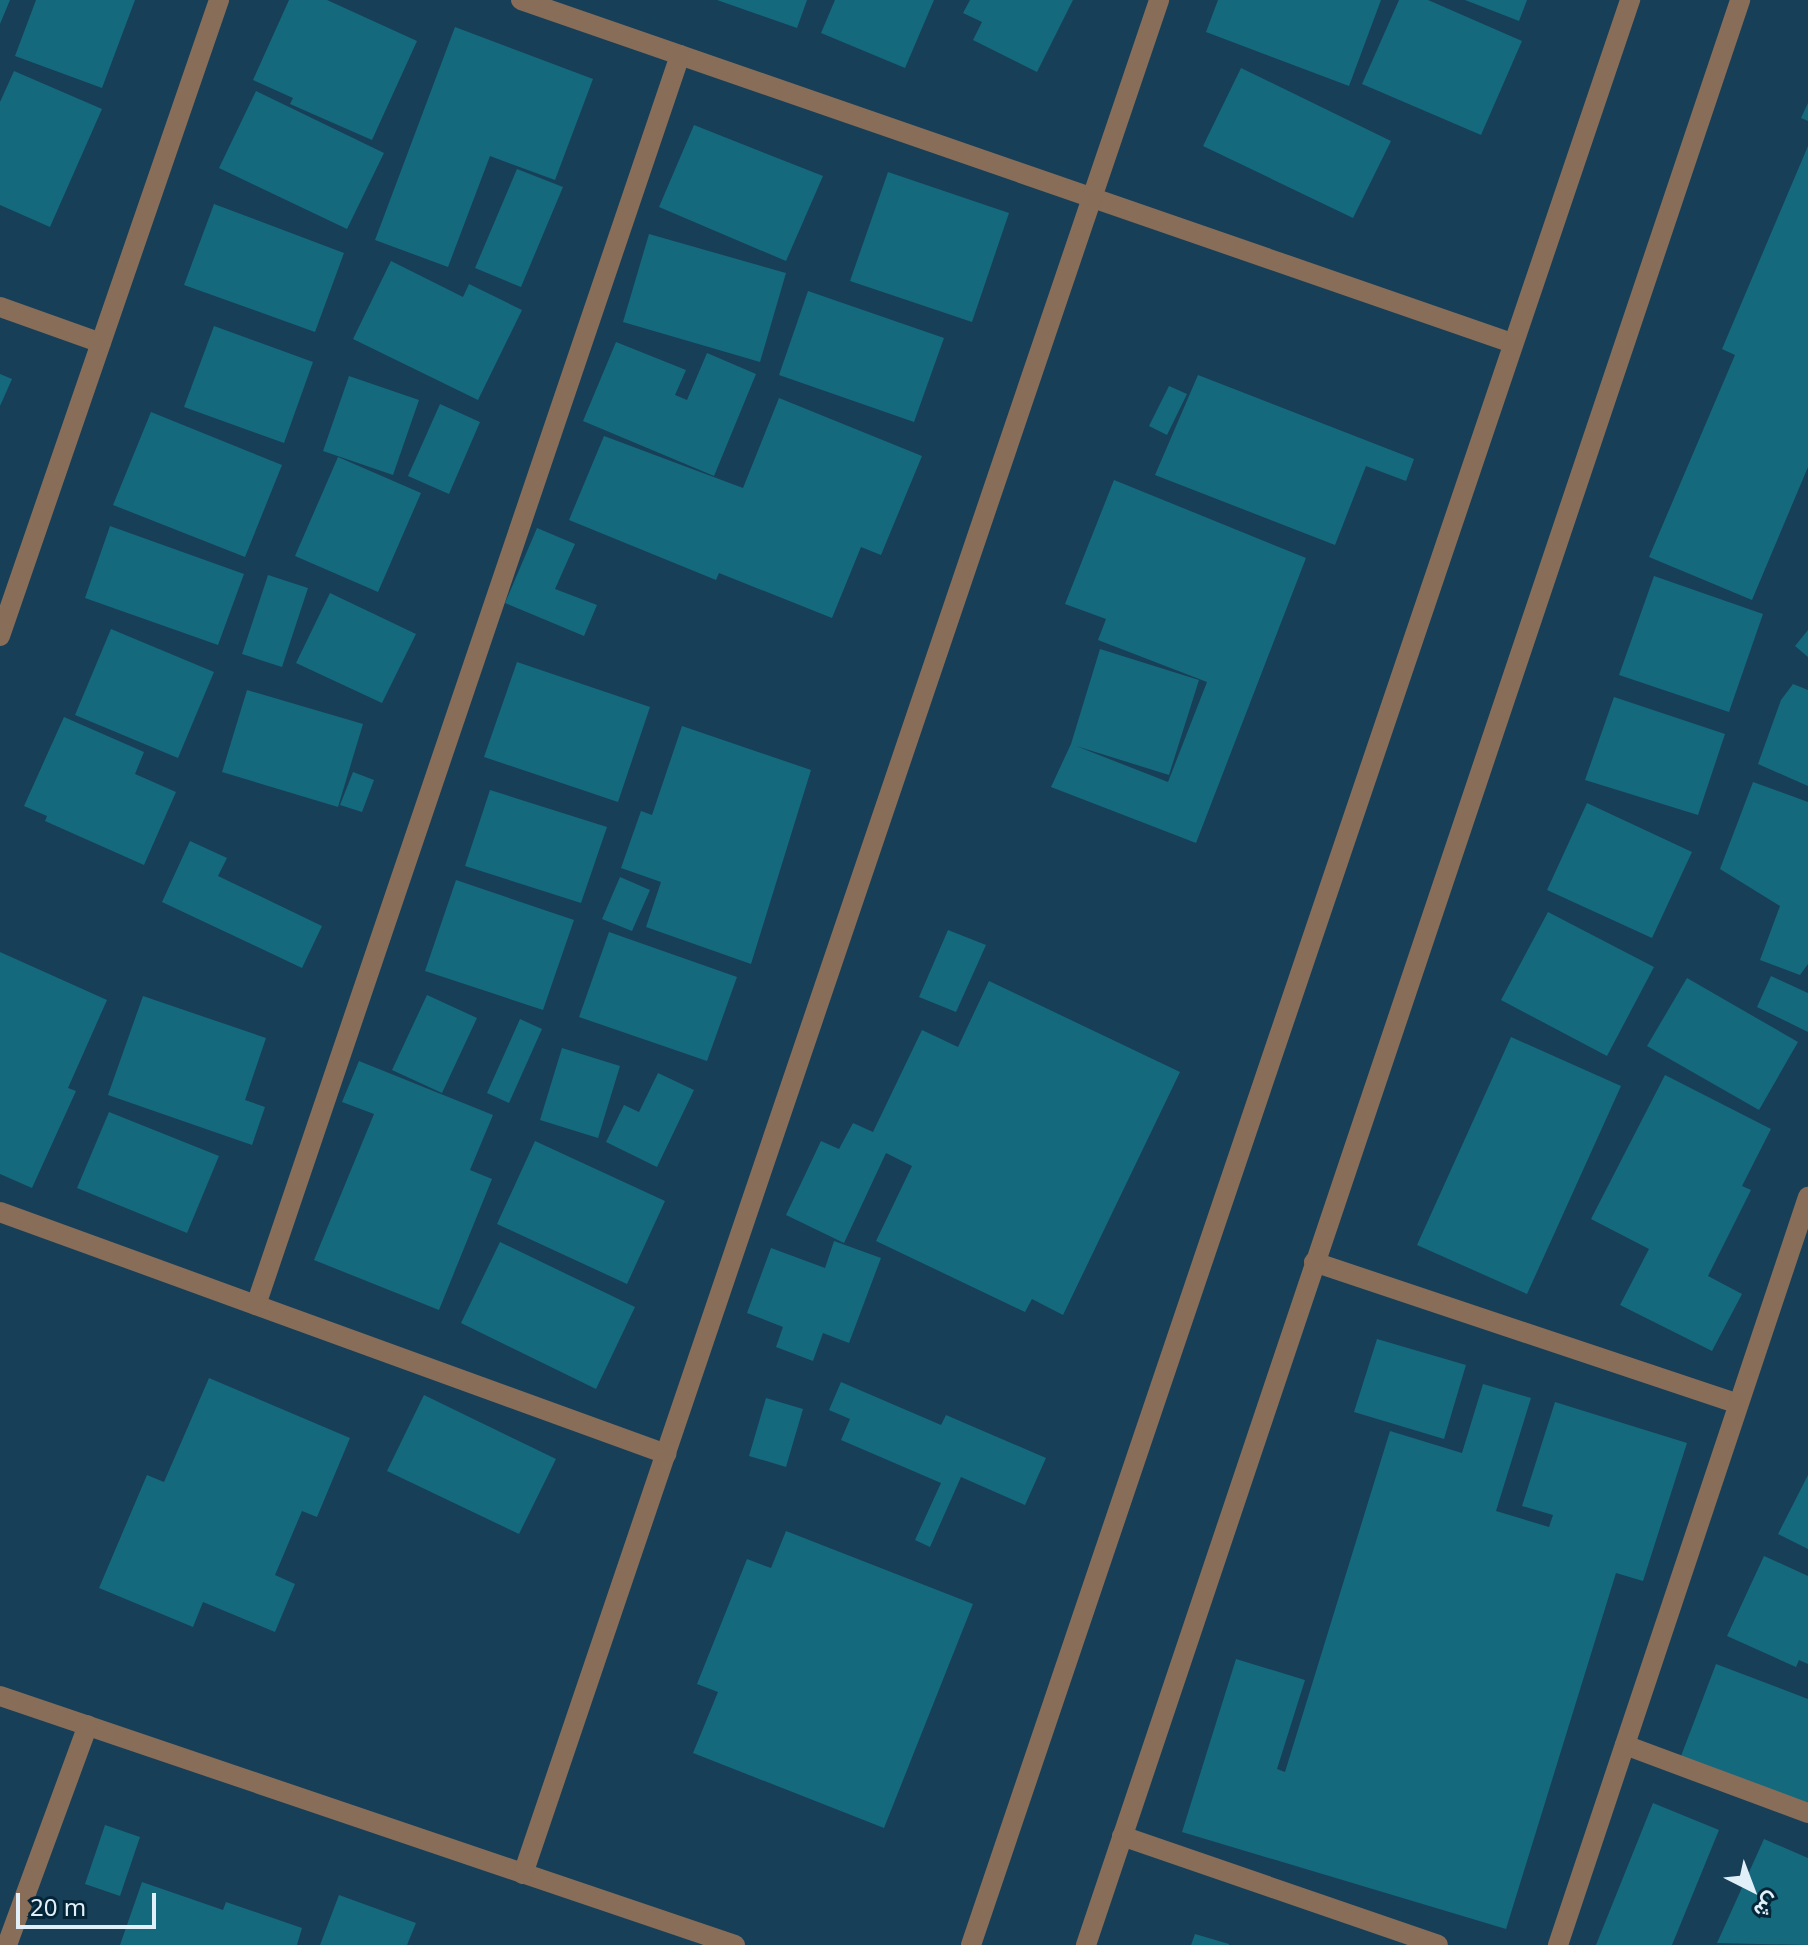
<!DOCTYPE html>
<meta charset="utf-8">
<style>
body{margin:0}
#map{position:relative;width:1808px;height:1945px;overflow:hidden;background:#173f57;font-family:"Noto Sans",Vazirmatn,sans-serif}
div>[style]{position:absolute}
.building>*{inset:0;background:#15697d}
.minor>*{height:20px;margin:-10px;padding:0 10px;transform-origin:10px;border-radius:10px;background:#886d59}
span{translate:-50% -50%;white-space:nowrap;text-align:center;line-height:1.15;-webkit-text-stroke:7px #042537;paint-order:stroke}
.north{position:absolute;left:1712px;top:1849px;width:80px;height:80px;-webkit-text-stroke:6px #042537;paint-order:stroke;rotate:138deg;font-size:22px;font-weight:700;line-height:32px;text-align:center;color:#e1eff9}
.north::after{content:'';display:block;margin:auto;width:28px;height:36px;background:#e1eff9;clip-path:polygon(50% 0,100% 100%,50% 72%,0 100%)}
.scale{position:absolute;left:16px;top:1893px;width:140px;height:36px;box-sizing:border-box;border:4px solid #e1eff9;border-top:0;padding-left:10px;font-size:24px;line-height:28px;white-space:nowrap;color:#e1eff9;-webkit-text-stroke:6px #042537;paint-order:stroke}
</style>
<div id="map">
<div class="building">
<div style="clip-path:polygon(0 0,10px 0,0 24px)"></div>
<div style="clip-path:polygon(36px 0,135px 0,102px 88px,15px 56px)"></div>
<div style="clip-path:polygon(289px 0,327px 0,417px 41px,372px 140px,290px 104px,293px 98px,253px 80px)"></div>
<div style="clip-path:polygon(717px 0,807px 0,797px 28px)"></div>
<div style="clip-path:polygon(835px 0,934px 0,905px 68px,821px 33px)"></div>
<div style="clip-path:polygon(970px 0,1073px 0,1037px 72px,973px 40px,982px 22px,963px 13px)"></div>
<div style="clip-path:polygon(1218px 0,1381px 0,1349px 86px,1206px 32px)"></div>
<div style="clip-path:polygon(1399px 0,1428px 0,1522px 41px,1481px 135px,1362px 84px)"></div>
<div style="clip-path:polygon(1465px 0,1527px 0,1519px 21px)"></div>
<div style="clip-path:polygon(455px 27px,593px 79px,555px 180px,490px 156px,448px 267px,375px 240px)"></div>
<div style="clip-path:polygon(1241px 68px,1391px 141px,1353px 218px,1203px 146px)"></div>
<div style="clip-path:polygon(14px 71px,102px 109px,50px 227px,0 205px,0 102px)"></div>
<div style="clip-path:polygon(256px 91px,384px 153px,347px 229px,219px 168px)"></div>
<div style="clip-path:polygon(1808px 103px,1808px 121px,1801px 118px)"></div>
<div style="clip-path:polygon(694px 125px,823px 176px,786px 261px,659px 207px)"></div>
<div style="clip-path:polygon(1808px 146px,1808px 467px,1752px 600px,1649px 557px,1735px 355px,1722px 349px)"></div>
<div style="clip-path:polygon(517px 169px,563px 187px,521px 287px,475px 268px)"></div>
<div style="clip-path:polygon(888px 172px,1009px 213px,972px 322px,850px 281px)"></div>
<div style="clip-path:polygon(214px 204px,344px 253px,315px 332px,184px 285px)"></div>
<div style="clip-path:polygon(649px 234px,786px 273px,760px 362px,623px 322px)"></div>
<div style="clip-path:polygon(391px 261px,463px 297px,469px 284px,522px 310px,478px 400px,353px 339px)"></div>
<div style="clip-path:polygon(808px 291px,944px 338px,914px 422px,779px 375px)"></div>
<div style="clip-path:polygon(214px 326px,313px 362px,284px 443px,184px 407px)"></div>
<div style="clip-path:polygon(616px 342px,686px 370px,675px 395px,687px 400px,707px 353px,756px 374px,714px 476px,583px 421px)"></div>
<div style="clip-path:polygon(0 374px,12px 379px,0 406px)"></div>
<div style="clip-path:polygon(1198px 375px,1414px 459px,1406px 481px,1366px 466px,1335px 545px,1155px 475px)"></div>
<div style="clip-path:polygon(349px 376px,419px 400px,393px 475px,323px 451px)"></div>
<div style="clip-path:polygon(1169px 386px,1187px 394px,1167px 435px,1149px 426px)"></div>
<div style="clip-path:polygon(779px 398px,922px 456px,881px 555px,861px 547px,832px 618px,719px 573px,716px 580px,569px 520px,604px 436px,743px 488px)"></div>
<div style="clip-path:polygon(440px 404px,480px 422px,449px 494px,408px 476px)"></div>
<div style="clip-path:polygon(151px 412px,282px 465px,245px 557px,113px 505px)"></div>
<div style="clip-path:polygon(338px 457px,421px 493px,378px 592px,295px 556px)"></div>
<div style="clip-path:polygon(1114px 480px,1306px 558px,1196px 843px,1051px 787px,1071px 744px,1100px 649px,1199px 680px,1169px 775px,1076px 746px,1168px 782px,1207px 682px,1098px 640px,1106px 619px,1065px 604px)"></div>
<div style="clip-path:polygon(110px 526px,244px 574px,218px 645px,85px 598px)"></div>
<div style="clip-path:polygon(537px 528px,575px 544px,555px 589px,597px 605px,584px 636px,505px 603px)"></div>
<div style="clip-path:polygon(268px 575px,308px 588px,282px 667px,242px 654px)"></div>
<div style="clip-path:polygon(1654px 576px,1763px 614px,1729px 712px,1619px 675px)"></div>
<div style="clip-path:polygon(330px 593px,416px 634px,382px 703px,296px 663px)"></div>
<div style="clip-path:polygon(111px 629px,214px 672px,178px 758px,75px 715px)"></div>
<div style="clip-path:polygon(1808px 630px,1808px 657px,1795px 646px)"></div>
<div style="clip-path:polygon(517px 662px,650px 707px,618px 802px,484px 757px)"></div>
<div style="clip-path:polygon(1793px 684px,1808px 690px,1808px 786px,1758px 764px,1781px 700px)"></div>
<div style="clip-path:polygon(247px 690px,363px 724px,338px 807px,222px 772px)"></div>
<div style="clip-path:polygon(1614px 697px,1725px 734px,1698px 815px,1585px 780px)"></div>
<div style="clip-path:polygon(64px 717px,144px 752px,135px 774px,176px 792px,144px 865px,45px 821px,47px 816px,24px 806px)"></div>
<div style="clip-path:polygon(682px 726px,811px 770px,751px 964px,646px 927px,661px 882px,621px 868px,641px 811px,652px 815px)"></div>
<div style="clip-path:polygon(353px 772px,374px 780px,362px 812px,340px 805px)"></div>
<div style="clip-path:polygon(1753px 782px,1808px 802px,1808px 964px,1800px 975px,1760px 960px,1780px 906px,1720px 869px)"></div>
<div style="clip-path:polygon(490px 790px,607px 827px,581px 903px,465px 866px)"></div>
<div style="clip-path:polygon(1587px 803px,1692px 852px,1652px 938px,1547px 890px)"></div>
<div style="clip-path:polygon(190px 841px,227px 858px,218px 876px,322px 926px,302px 968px,162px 902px)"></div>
<div style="clip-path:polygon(620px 877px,650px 890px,632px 931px,602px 919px)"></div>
<div style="clip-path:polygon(456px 880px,574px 920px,543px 1010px,425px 971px)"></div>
<div style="clip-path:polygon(1548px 912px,1654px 967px,1607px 1056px,1501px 1000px)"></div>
<div style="clip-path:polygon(948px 930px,986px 945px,956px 1012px,919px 997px)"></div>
<div style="clip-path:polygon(609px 932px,737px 977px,707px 1061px,579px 1017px)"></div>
<div style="clip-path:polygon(0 952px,107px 1000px,68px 1088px,76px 1091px,32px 1188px,0 1174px)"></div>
<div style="clip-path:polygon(1771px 976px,1808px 993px,1808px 1032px,1757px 1007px)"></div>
<div style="clip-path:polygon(1687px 978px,1798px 1042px,1759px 1110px,1647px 1046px)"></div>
<div style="clip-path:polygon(989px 981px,1180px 1072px,1063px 1315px,1032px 1299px,1025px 1312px,876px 1241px,912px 1166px,886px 1153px,844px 1243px,786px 1215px,821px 1141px,839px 1149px,853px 1123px,873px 1132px,922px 1030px,958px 1047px)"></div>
<div style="clip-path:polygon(427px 995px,477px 1018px,442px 1093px,392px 1070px)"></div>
<div style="clip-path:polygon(143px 996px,266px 1038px,245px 1100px,265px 1107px,252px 1145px,108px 1095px)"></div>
<div style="clip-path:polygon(520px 1019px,542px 1029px,509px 1103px,487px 1093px)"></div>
<div style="clip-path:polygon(1511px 1037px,1621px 1086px,1527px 1294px,1417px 1245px)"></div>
<div style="clip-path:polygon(562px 1048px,620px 1066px,598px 1138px,540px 1120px)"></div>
<div style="clip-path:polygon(359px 1061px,493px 1115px,470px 1170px,492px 1179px,439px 1310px,314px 1260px,374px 1114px,342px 1102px)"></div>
<div style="clip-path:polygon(658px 1073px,694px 1090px,657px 1167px,606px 1142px,624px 1105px,639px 1112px)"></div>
<div style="clip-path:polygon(1665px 1075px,1771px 1129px,1742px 1186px,1751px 1190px,1708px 1276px,1742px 1294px,1712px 1351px,1620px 1305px,1649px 1249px,1591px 1219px)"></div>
<div style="clip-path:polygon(109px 1112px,219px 1156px,187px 1233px,77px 1188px)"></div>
<div style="clip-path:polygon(535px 1141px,665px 1201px,627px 1284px,497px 1224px)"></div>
<div style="clip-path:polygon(834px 1241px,881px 1258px,849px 1343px,823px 1333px,813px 1361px,776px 1347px,783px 1327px,747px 1313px,771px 1248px,825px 1268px)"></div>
<div style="clip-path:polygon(500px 1242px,635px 1307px,596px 1389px,461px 1323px)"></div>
<div style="clip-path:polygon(1377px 1339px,1466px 1365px,1444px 1439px,1354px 1412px)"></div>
<div style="clip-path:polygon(209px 1378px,350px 1438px,317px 1517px,302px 1511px,275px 1575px,295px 1584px,275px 1632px,203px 1602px,193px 1627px,99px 1588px,147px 1475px,164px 1482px)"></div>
<div style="clip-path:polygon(841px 1382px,941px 1425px,946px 1415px,1046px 1458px,1025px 1505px,961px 1477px,930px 1547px,915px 1540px,941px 1483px,841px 1440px,850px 1419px,829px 1410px)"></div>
<div style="clip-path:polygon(1483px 1384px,1531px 1398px,1496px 1511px,1549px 1527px,1553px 1515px,1522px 1506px,1555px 1402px,1687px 1443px,1643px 1581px,1616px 1573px,1506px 1929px,1182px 1832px,1236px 1659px,1305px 1680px,1277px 1769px,1285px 1772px,1390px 1431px,1462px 1453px)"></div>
<div style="clip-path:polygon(424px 1395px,556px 1459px,519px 1534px,387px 1471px)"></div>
<div style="clip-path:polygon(766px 1398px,803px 1409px,786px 1467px,749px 1456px)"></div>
<div style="clip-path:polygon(1808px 1475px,1808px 1549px,1778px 1534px)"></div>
<div style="clip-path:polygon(786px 1531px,973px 1604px,884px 1828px,693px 1753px,718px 1692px,697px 1684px,747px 1559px,771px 1568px)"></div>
<div style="clip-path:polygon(1764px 1556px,1808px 1576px,1808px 1664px,1799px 1660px,1796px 1667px,1727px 1636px)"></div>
<div style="clip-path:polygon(1716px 1664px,1808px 1699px,1808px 1810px,1678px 1764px)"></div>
<div style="clip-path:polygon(1653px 1803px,1719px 1830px,1672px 1945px,1596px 1945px)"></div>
<div style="clip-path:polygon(105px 1825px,140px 1837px,120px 1896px,85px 1884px)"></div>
<div style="clip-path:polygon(1764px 1839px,1808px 1858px,1808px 1945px,1717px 1943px)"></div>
<div style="clip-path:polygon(142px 1882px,223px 1910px,226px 1902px,302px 1928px,297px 1945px,120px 1945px)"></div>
<div style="clip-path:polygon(339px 1895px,416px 1923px,407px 1945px,320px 1945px)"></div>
<div style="clip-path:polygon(1195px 1934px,1229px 1944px,1229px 1945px,1191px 1945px)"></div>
</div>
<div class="minor">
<div style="left:521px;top:0;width:1049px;rotate:19.09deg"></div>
<div style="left:0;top:307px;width:107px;rotate:19.6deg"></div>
<div style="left:0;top:636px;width:673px;rotate:-71deg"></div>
<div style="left:0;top:1212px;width:709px;rotate:19.97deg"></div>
<div style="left:1314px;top:1262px;width:447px;rotate:18.5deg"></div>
<div style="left:256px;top:1305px;width:1320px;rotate:-71.26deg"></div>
<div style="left:0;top:1696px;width:776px;rotate:18.72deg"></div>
<div style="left:1625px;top:1745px;width:195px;rotate:20.4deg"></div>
<div style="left:1122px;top:1836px;width:334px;rotate:19deg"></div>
<div style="left:523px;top:1874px;width:1979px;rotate:-71.25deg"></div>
<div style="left:7px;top:1945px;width:234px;rotate:-69.8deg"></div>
<div style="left:971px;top:1945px;width:2054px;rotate:-71.28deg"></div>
<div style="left:1086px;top:1945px;width:2052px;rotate:-71.41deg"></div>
<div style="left:1558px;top:1945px;width:789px;rotate:-71.52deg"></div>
</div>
<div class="north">ش</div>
<div class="scale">20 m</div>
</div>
